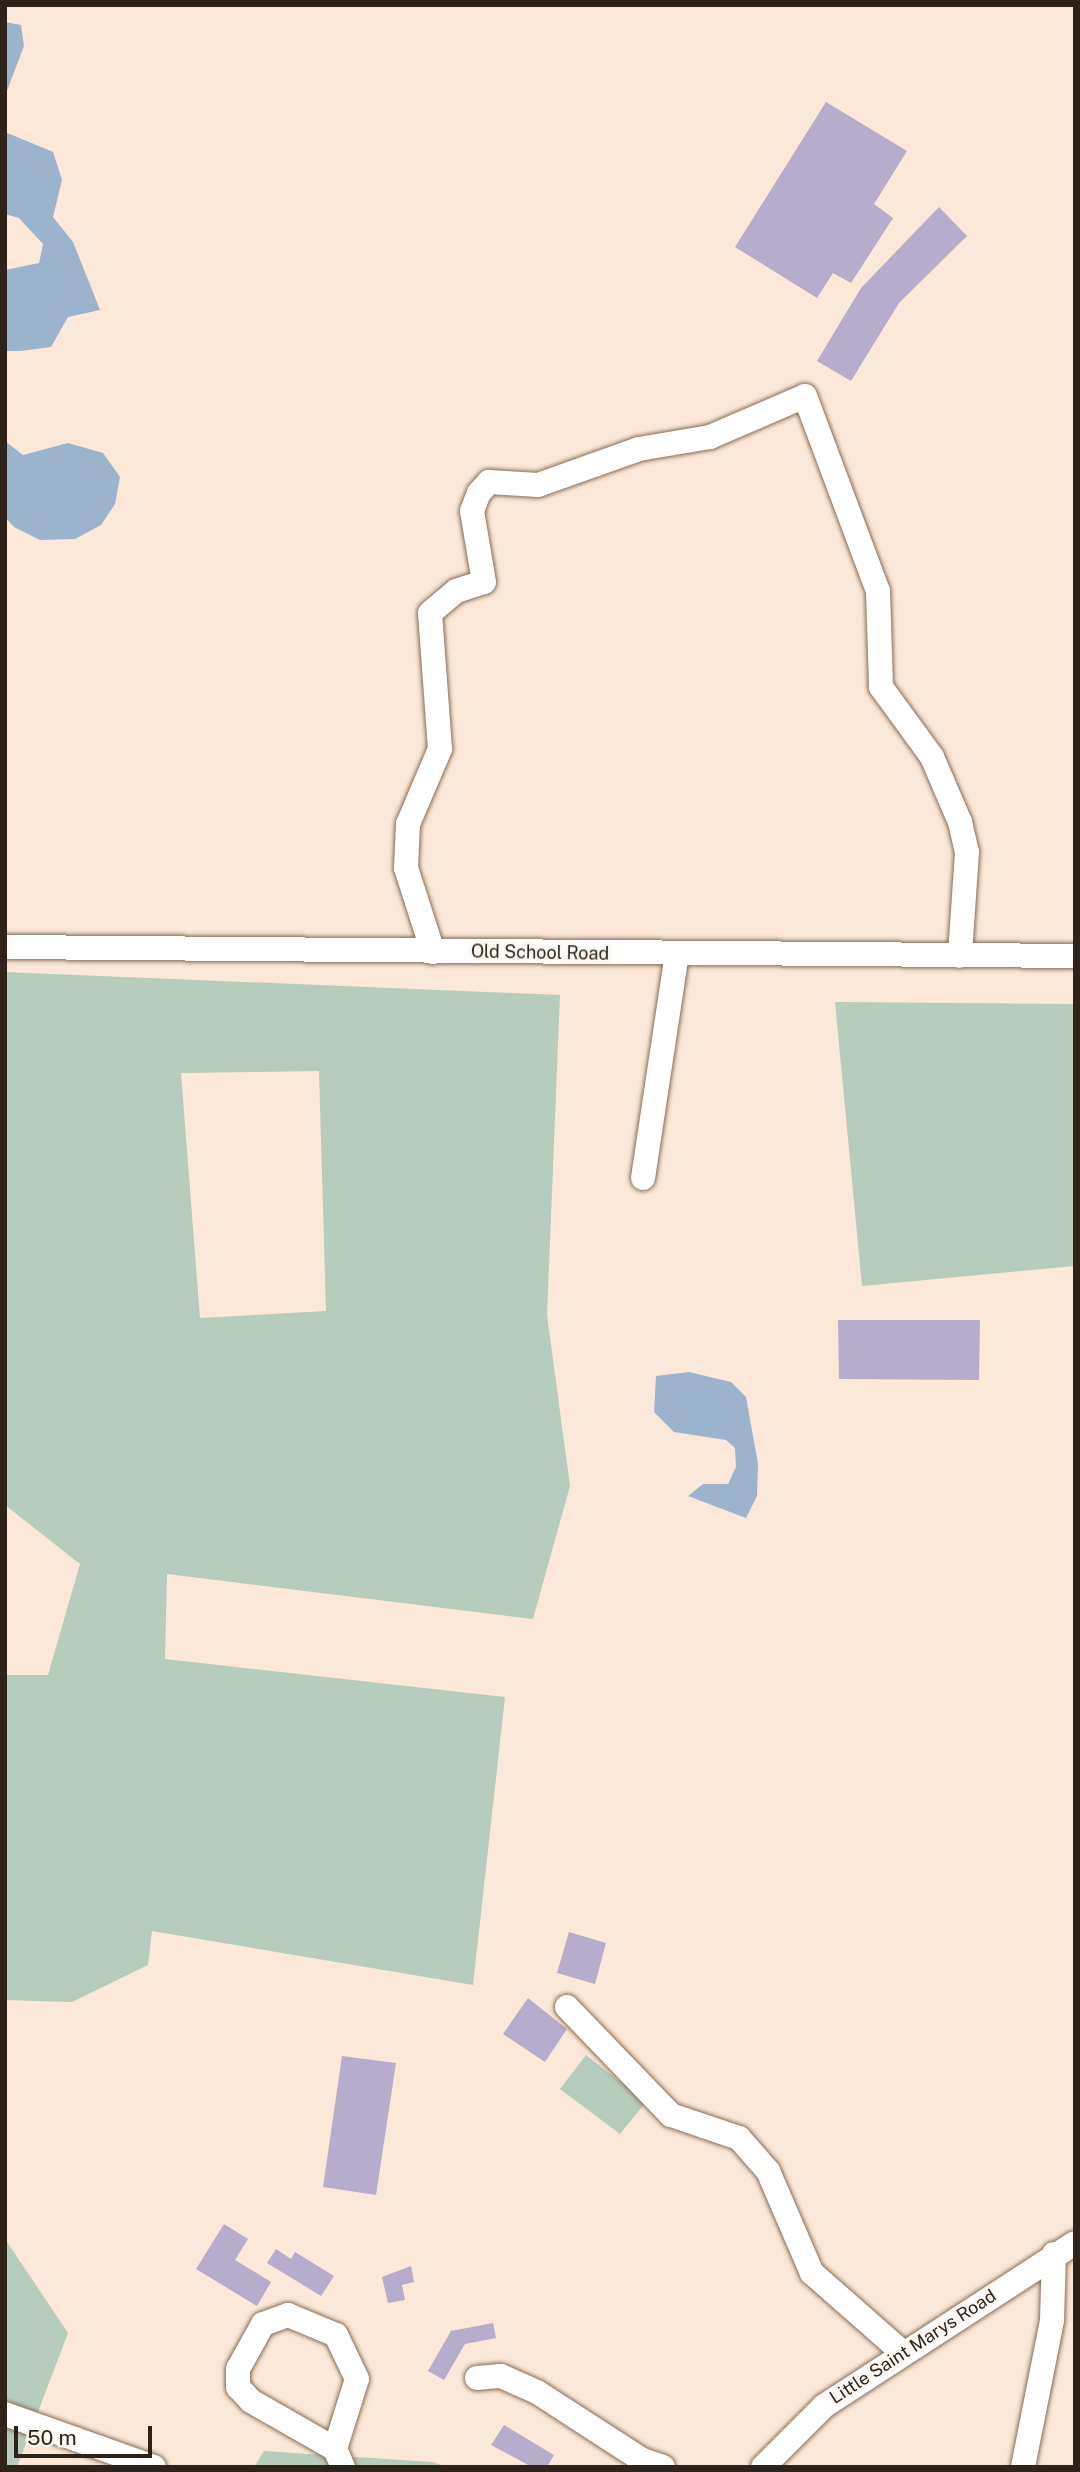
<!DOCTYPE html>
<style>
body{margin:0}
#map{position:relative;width:1080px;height:2472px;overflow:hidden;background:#fbe8d8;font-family:"Public Sans",sans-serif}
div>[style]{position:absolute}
.green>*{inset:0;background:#b6ccbc}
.water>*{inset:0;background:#9cb3ce}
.building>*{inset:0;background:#b6accc}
.roads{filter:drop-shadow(0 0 2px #886c55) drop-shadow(0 0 2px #886c55)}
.minor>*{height:24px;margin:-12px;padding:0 12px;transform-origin:12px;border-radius:12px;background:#fff}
span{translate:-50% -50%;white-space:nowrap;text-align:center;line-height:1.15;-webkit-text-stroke:6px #fef7f2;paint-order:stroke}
.street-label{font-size:18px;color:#2f2319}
.frame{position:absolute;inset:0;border:7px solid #2f2319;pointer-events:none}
.scale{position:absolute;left:14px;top:2426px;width:138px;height:32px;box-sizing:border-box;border:4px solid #2f2319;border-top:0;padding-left:9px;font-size:21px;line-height:24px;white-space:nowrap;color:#2f2319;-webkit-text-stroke:5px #fef7f2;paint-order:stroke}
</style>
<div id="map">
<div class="green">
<div style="clip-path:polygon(evenodd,5px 972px,560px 995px,547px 1315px,570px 1486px,533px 1619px,167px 1574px,165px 1659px,505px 1697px,473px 1985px,152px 1931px,148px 1965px,72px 2002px,5px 2000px,5px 1675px,48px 1675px,80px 1564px,5px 1505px,5px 972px,319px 1071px,326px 1311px,200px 1318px,181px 1073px,319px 1071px)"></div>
<div style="clip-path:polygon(835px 1002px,1075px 1004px,1075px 1266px,862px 1286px)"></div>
<div style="clip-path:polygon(586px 2055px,646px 2102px,620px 2134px,560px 2089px)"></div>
<div style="clip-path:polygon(5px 2239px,68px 2333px,17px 2467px,5px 2467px)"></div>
<div style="clip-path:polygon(264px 2451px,432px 2462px,448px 2467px,254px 2467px)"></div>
</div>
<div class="water">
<div style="clip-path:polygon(5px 22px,21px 25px,24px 46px,5px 96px)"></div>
<div style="clip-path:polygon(5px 132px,53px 152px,62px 180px,53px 217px,73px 242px,100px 310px,68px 317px,51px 347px,20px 351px,5px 351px,5px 270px,39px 263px,43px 244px,19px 218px,5px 214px)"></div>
<div style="clip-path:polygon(5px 441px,23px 455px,68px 443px,103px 453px,120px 477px,115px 504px,101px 525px,75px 539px,40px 540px,14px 527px,5px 517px)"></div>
<div style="clip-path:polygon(689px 1372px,731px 1382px,746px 1397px,758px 1464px,757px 1496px,746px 1518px,688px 1496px,703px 1484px,728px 1484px,736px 1467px,735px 1448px,726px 1440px,674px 1432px,654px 1412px,656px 1376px)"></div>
</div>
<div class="building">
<div style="clip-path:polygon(826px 102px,907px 151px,874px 204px,893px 218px,851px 283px,833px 273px,817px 298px,735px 247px)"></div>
<div style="clip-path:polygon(939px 207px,967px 236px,899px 303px,851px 381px,817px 361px,861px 288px)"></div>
<div style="clip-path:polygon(838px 1320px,980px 1320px,979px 1380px,839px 1379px)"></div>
<div style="clip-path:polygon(569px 1932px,606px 1943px,595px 1984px,557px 1973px)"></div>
<div style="clip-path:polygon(528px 1998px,567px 2029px,545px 2062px,503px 2034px)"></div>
<div style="clip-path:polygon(342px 2056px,396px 2063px,376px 2195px,323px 2187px)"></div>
<div style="clip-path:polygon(224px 2224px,248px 2239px,235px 2260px,271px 2282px,257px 2306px,196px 2269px)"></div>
<div style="clip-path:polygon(276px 2249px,291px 2259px,295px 2252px,334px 2276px,321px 2296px,267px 2263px)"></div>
<div style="clip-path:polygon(411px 2266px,414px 2282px,402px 2285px,405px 2300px,388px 2303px,382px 2277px)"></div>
<div style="clip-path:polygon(493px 2323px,496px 2338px,465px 2344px,444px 2380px,428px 2371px,451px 2331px)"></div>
<div style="clip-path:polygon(504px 2425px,554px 2455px,547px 2467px,532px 2467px,491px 2445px)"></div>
</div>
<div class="roads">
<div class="minor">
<div style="left:5px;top:947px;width:1070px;rotate:0.48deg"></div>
<div style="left:433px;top:952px;width:88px;rotate:-107.8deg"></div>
<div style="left:406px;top:868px;width:44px;rotate:-87.4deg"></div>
<div style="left:408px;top:824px;width:82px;rotate:-66.9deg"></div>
<div style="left:440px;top:749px;width:136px;rotate:-94.2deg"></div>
<div style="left:430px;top:613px;width:34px;rotate:-40deg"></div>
<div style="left:456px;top:591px;width:29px;rotate:-18deg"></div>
<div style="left:484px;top:582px;width:72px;rotate:-99.6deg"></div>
<div style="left:472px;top:511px;width:19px;rotate:-69deg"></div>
<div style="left:479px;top:493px;width:15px;rotate:-48deg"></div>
<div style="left:489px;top:482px;width:49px;rotate:3.5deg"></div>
<div style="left:538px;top:485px;width:107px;rotate:-19.6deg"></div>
<div style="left:639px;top:449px;width:72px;rotate:-9.6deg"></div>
<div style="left:710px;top:437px;width:103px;rotate:-23.3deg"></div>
<div style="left:805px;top:396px;width:208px;rotate:69.5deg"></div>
<div style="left:878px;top:591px;width:96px;rotate:88.2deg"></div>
<div style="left:881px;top:687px;width:87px;rotate:53.9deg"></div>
<div style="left:932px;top:757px;width:71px;rotate:66.7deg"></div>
<div style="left:960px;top:822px;width:31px;rotate:77deg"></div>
<div style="left:967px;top:852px;width:104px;rotate:93.9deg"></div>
<div style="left:643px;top:1178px;width:227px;rotate:-81.4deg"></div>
<div style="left:567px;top:2007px;width:150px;rotate:46.1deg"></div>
<div style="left:671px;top:2115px;width:72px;rotate:18.7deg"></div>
<div style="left:739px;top:2138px;width:44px;rotate:48.7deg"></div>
<div style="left:768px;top:2171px;width:111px;rotate:66.7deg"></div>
<div style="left:812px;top:2273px;width:121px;rotate:41.3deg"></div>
<div style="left:477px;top:2378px;width:24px;rotate:-5deg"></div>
<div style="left:501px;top:2376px;width:39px;rotate:24deg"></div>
<div style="left:537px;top:2392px;width:125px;rotate:32.9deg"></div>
<div style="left:642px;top:2460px;width:22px;rotate:18deg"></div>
<div style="left:5px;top:2414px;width:158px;rotate:19.6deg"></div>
<div style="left:335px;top:2449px;width:73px;rotate:-72.6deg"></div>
<div style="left:357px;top:2379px;width:49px;rotate:-115.5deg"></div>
<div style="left:336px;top:2335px;width:52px;rotate:-157.4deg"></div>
<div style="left:288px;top:2315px;width:27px;rotate:160deg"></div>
<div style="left:263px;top:2324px;width:51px;rotate:119.1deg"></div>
<div style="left:238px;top:2369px;width:18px;rotate:90deg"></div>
<div style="left:238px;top:2387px;width:19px;rotate:47deg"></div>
<div style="left:251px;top:2401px;width:97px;rotate:29.7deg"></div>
<div style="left:335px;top:2449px;width:20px;rotate:66deg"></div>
<div style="left:763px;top:2467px;width:86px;rotate:-45deg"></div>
<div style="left:824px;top:2406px;width:299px;rotate:-33deg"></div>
<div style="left:1023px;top:2467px;width:150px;rotate:-78.8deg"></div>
<div style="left:1052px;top:2320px;width:66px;rotate:-88.3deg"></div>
</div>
</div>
<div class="street-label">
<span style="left:540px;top:953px;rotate:1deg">Old School Road</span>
<span style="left:913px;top:2347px;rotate:-33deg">Little Saint Marys Road</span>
</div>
<div class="frame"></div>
<div class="scale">50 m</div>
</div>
